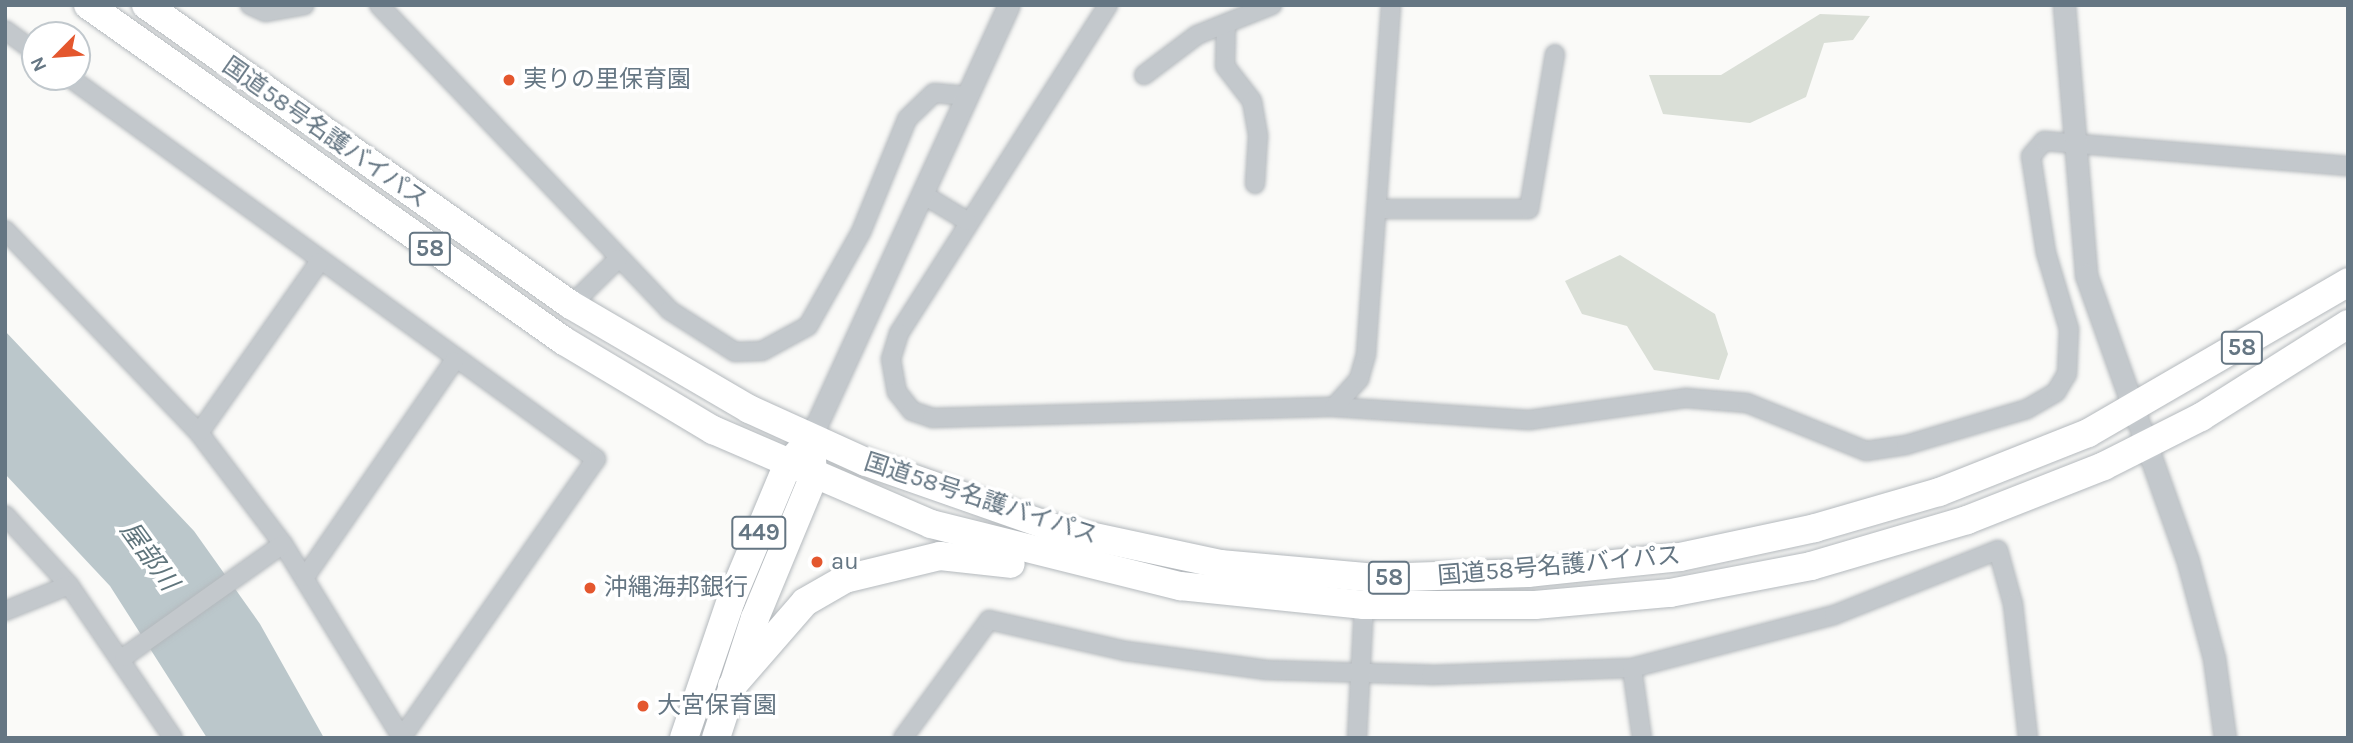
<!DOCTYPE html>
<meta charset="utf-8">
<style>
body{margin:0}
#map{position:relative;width:2353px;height:743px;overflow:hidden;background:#fafaf8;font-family:Karla,"Noto Sans JP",sans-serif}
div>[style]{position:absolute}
.green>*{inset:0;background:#dadfd7}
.water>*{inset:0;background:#bbc7cb}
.roads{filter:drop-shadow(0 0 2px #b4b9bd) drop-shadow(0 0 2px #b4b9bd)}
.minor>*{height:18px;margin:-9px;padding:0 9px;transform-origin:9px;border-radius:9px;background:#c3c8cc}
.tertiary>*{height:21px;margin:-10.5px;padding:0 10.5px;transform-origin:10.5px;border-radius:10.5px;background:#c3c8cc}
.trunk>*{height:28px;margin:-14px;padding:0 14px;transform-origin:14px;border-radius:14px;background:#fff}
.dots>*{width:19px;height:19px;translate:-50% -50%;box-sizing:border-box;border:4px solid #fff;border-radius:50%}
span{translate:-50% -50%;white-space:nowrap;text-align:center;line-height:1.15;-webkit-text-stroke:7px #fff;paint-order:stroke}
.shield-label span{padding:2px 5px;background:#fff;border:2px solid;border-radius:5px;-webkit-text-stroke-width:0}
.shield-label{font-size:23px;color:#657683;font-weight:700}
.poi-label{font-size:24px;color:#657683}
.left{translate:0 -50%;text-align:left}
.street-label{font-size:24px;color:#657683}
.water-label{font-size:26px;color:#60757c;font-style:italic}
.frame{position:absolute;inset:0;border:7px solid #657683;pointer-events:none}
.north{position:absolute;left:21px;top:21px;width:70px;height:70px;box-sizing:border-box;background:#fff;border:2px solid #c1c8cd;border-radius:50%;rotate:245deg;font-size:19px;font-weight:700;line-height:28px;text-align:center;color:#657683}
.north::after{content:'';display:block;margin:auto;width:24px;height:32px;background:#e4572e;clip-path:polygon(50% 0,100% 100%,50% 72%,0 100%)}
</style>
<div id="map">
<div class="green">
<div style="clip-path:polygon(1820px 14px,1870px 16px,1853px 40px,1824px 43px,1806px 97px,1750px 123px,1663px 114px,1649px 75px,1721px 75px)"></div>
<div style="clip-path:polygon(1620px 255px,1715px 314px,1728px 354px,1719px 380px,1654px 370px,1627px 326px,1582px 314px,1565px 281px)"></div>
</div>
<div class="water">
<div style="clip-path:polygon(5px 331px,194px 531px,260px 624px,324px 738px,207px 738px,110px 586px,5px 474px)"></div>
</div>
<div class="roads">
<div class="minor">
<div style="left:250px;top:5px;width:17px;rotate:24deg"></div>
<div style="left:266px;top:12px;width:39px;rotate:-10deg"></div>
<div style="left:379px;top:5px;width:421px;rotate:46.4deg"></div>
<div style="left:669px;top:310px;width:78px;rotate:32.5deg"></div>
<div style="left:735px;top:352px;width:27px;rotate:-2deg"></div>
<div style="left:762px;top:351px;width:52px;rotate:-28.5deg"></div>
<div style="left:808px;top:326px;width:108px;rotate:-60.6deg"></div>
<div style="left:861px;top:232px;width:122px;rotate:-67.8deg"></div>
<div style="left:907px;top:119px;width:37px;rotate:-44deg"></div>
<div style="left:934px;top:93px;width:34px;rotate:5deg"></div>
<div style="left:1108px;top:5px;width:389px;rotate:122.5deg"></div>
<div style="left:899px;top:333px;width:27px;rotate:107deg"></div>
<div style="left:891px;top:359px;width:34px;rotate:80deg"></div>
<div style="left:897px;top:392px;width:24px;rotate:52deg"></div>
<div style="left:912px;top:411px;width:21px;rotate:19deg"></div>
<div style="left:932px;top:418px;width:402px;rotate:-1.6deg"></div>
<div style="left:1334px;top:407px;width:195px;rotate:3.8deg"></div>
<div style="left:1529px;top:420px;width:159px;rotate:-8deg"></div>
<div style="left:1686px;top:398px;width:61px;rotate:4.7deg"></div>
<div style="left:1747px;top:403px;width:128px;rotate:22deg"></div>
<div style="left:1866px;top:451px;width:40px;rotate:-8.5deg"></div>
<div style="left:1906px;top:445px;width:126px;rotate:-16.6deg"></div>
<div style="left:2027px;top:409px;width:34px;rotate:-30deg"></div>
<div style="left:2056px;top:392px;width:21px;rotate:-59deg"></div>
<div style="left:2067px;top:374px;width:45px;rotate:-87.5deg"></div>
<div style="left:2069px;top:329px;width:79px;rotate:-106.8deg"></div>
<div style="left:2046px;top:253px;width:98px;rotate:-98.8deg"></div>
<div style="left:2031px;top:156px;width:20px;rotate:-49deg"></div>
<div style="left:2044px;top:141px;width:305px;rotate:4.7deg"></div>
<div style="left:1226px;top:26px;width:40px;rotate:91.4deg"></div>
<div style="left:1225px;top:66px;width:44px;rotate:52.4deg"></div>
<div style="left:1252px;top:101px;width:36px;rotate:80deg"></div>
<div style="left:1258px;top:136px;width:48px;rotate:93.6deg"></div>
<div style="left:5px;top:30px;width:37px;rotate:36deg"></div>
<div style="left:1144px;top:75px;width:66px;rotate:-37deg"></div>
<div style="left:1197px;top:35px;width:81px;rotate:-21.8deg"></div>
<div style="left:69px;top:77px;width:651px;rotate:35.94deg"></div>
<div style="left:596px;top:459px;width:339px;rotate:124.9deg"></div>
<div style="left:924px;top:195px;width:50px;rotate:31.2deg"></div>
<div style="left:1380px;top:209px;width:149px"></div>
<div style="left:1529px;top:209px;width:157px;rotate:-80.5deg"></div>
<div style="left:5px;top:230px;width:281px;rotate:46.3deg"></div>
<div style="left:199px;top:433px;width:139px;rotate:52.9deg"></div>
<div style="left:283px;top:544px;width:228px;rotate:58.5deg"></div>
<div style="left:571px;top:305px;width:66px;rotate:-44.4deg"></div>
<div style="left:1334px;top:407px;width:38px;rotate:-48deg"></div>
<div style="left:1359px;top:379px;width:26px;rotate:-74deg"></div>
<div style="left:1366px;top:354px;width:350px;rotate:-85.9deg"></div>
<div style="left:199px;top:433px;width:209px;rotate:-54.9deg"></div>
<div style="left:5px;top:515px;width:95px;rotate:47.6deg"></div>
<div style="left:69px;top:585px;width:185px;rotate:55.8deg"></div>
<div style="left:305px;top:577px;width:262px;rotate:-55.4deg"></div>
<div style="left:5px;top:611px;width:69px;rotate:-22.1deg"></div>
<div style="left:124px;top:657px;width:195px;rotate:-35.4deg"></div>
<div style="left:1632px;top:668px;width:71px;rotate:81.9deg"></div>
<div style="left:903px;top:738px;width:146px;rotate:-53.9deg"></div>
<div style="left:989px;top:620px;width:140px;rotate:12.8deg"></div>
<div style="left:1126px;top:651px;width:142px;rotate:7.7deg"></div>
<div style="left:1267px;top:670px;width:164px;rotate:1.7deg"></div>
<div style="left:1431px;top:675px;width:201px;rotate:-2deg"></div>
<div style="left:1632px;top:668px;width:209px;rotate:-14.7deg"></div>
<div style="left:1834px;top:615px;width:176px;rotate:-21.6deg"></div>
<div style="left:1998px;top:550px;width:56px;rotate:74.5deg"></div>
<div style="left:2013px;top:604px;width:135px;rotate:83.6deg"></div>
<div style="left:1357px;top:738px;width:133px;rotate:-87deg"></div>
</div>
<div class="tertiary">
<div style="left:2064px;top:5px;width:271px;rotate:85.3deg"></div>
<div style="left:2086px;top:275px;width:300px;rotate:70.4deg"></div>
<div style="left:2187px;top:558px;width:104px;rotate:74.9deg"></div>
<div style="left:2214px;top:658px;width:81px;rotate:82.2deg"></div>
<div style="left:810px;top:439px;width:477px;rotate:-65.4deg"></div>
</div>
<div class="trunk">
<div style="left:88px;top:5px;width:583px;rotate:35.22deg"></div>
<div style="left:564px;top:341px;width:174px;rotate:30.9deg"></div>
<div style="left:713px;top:430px;width:237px;rotate:23.3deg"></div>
<div style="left:931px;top:524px;width:257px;rotate:14deg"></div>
<div style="left:1180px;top:586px;width:185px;rotate:5.9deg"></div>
<div style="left:1364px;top:605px;width:171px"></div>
<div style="left:1535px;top:605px;width:136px;rotate:-5.1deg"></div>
<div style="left:1670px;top:593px;width:144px;rotate:-10.8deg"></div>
<div style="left:1811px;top:566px;width:163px;rotate:-16.4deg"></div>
<div style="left:1967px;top:520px;width:147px;rotate:-21.5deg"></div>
<div style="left:2104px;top:466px;width:109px;rotate:-26.8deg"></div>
<div style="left:2201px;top:417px;width:174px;rotate:-32.3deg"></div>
<div style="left:146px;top:5px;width:520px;rotate:35.22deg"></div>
<div style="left:571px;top:305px;width:206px;rotate:30.3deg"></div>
<div style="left:749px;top:409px;width:128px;rotate:24.4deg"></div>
<div style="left:866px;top:462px;width:202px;rotate:19.3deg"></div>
<div style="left:1057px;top:529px;width:167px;rotate:12.1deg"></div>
<div style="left:1220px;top:564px;width:157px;rotate:5.1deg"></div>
<div style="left:1376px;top:578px;width:152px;rotate:-1.9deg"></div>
<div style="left:1528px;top:573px;width:153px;rotate:-6deg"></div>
<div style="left:1680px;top:557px;width:138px;rotate:-12.1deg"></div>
<div style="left:1815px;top:528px;width:129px;rotate:-16.2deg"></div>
<div style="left:1939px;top:492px;width:160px;rotate:-21.6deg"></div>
<div style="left:2088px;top:433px;width:301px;rotate:-30.1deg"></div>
<div style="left:732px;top:686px;width:111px;rotate:-49deg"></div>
<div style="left:805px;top:602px;width:46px;rotate:-29.9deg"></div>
<div style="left:845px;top:579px;width:98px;rotate:-13.6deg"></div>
<div style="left:940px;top:556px;width:71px;rotate:6.4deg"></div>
<div style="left:684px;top:738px;width:146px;rotate:-71.2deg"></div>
<div style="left:731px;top:600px;width:145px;rotate:-67.3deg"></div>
<div style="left:787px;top:466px;width:18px;rotate:-49deg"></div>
<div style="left:716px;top:738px;width:126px;rotate:-72deg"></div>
<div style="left:755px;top:618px;width:152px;rotate:-67.5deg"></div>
<div style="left:813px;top:478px;width:19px;rotate:-93deg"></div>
</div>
</div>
<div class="dots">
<div style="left:509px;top:80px;background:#e4572e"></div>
<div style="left:817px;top:562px;background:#e4572e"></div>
<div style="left:590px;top:588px;background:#e4572e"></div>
<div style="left:643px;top:706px;background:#e4572e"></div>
</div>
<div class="shield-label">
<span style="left:430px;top:249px">58</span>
<span style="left:2242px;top:348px">58</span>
<span style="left:759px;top:533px">449</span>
<span style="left:1389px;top:578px">58</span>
</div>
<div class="poi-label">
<span class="left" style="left:523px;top:80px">実りの里保育園</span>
<span class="left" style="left:831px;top:562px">au</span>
<span class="left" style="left:604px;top:588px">沖縄海邦銀行</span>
<span class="left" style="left:657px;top:706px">大宮保育園</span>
</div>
<div class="street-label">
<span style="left:325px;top:133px;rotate:35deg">国道58号名護バイパス</span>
<span style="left:981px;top:499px;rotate:18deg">国道58号名護バイパス</span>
<span style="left:1559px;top:566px;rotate:-5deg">国道58号名護バイパス</span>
</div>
<div class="water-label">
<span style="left:149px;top:556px;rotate:54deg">屋部川</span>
</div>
<div class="frame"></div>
<div class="north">N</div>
</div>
